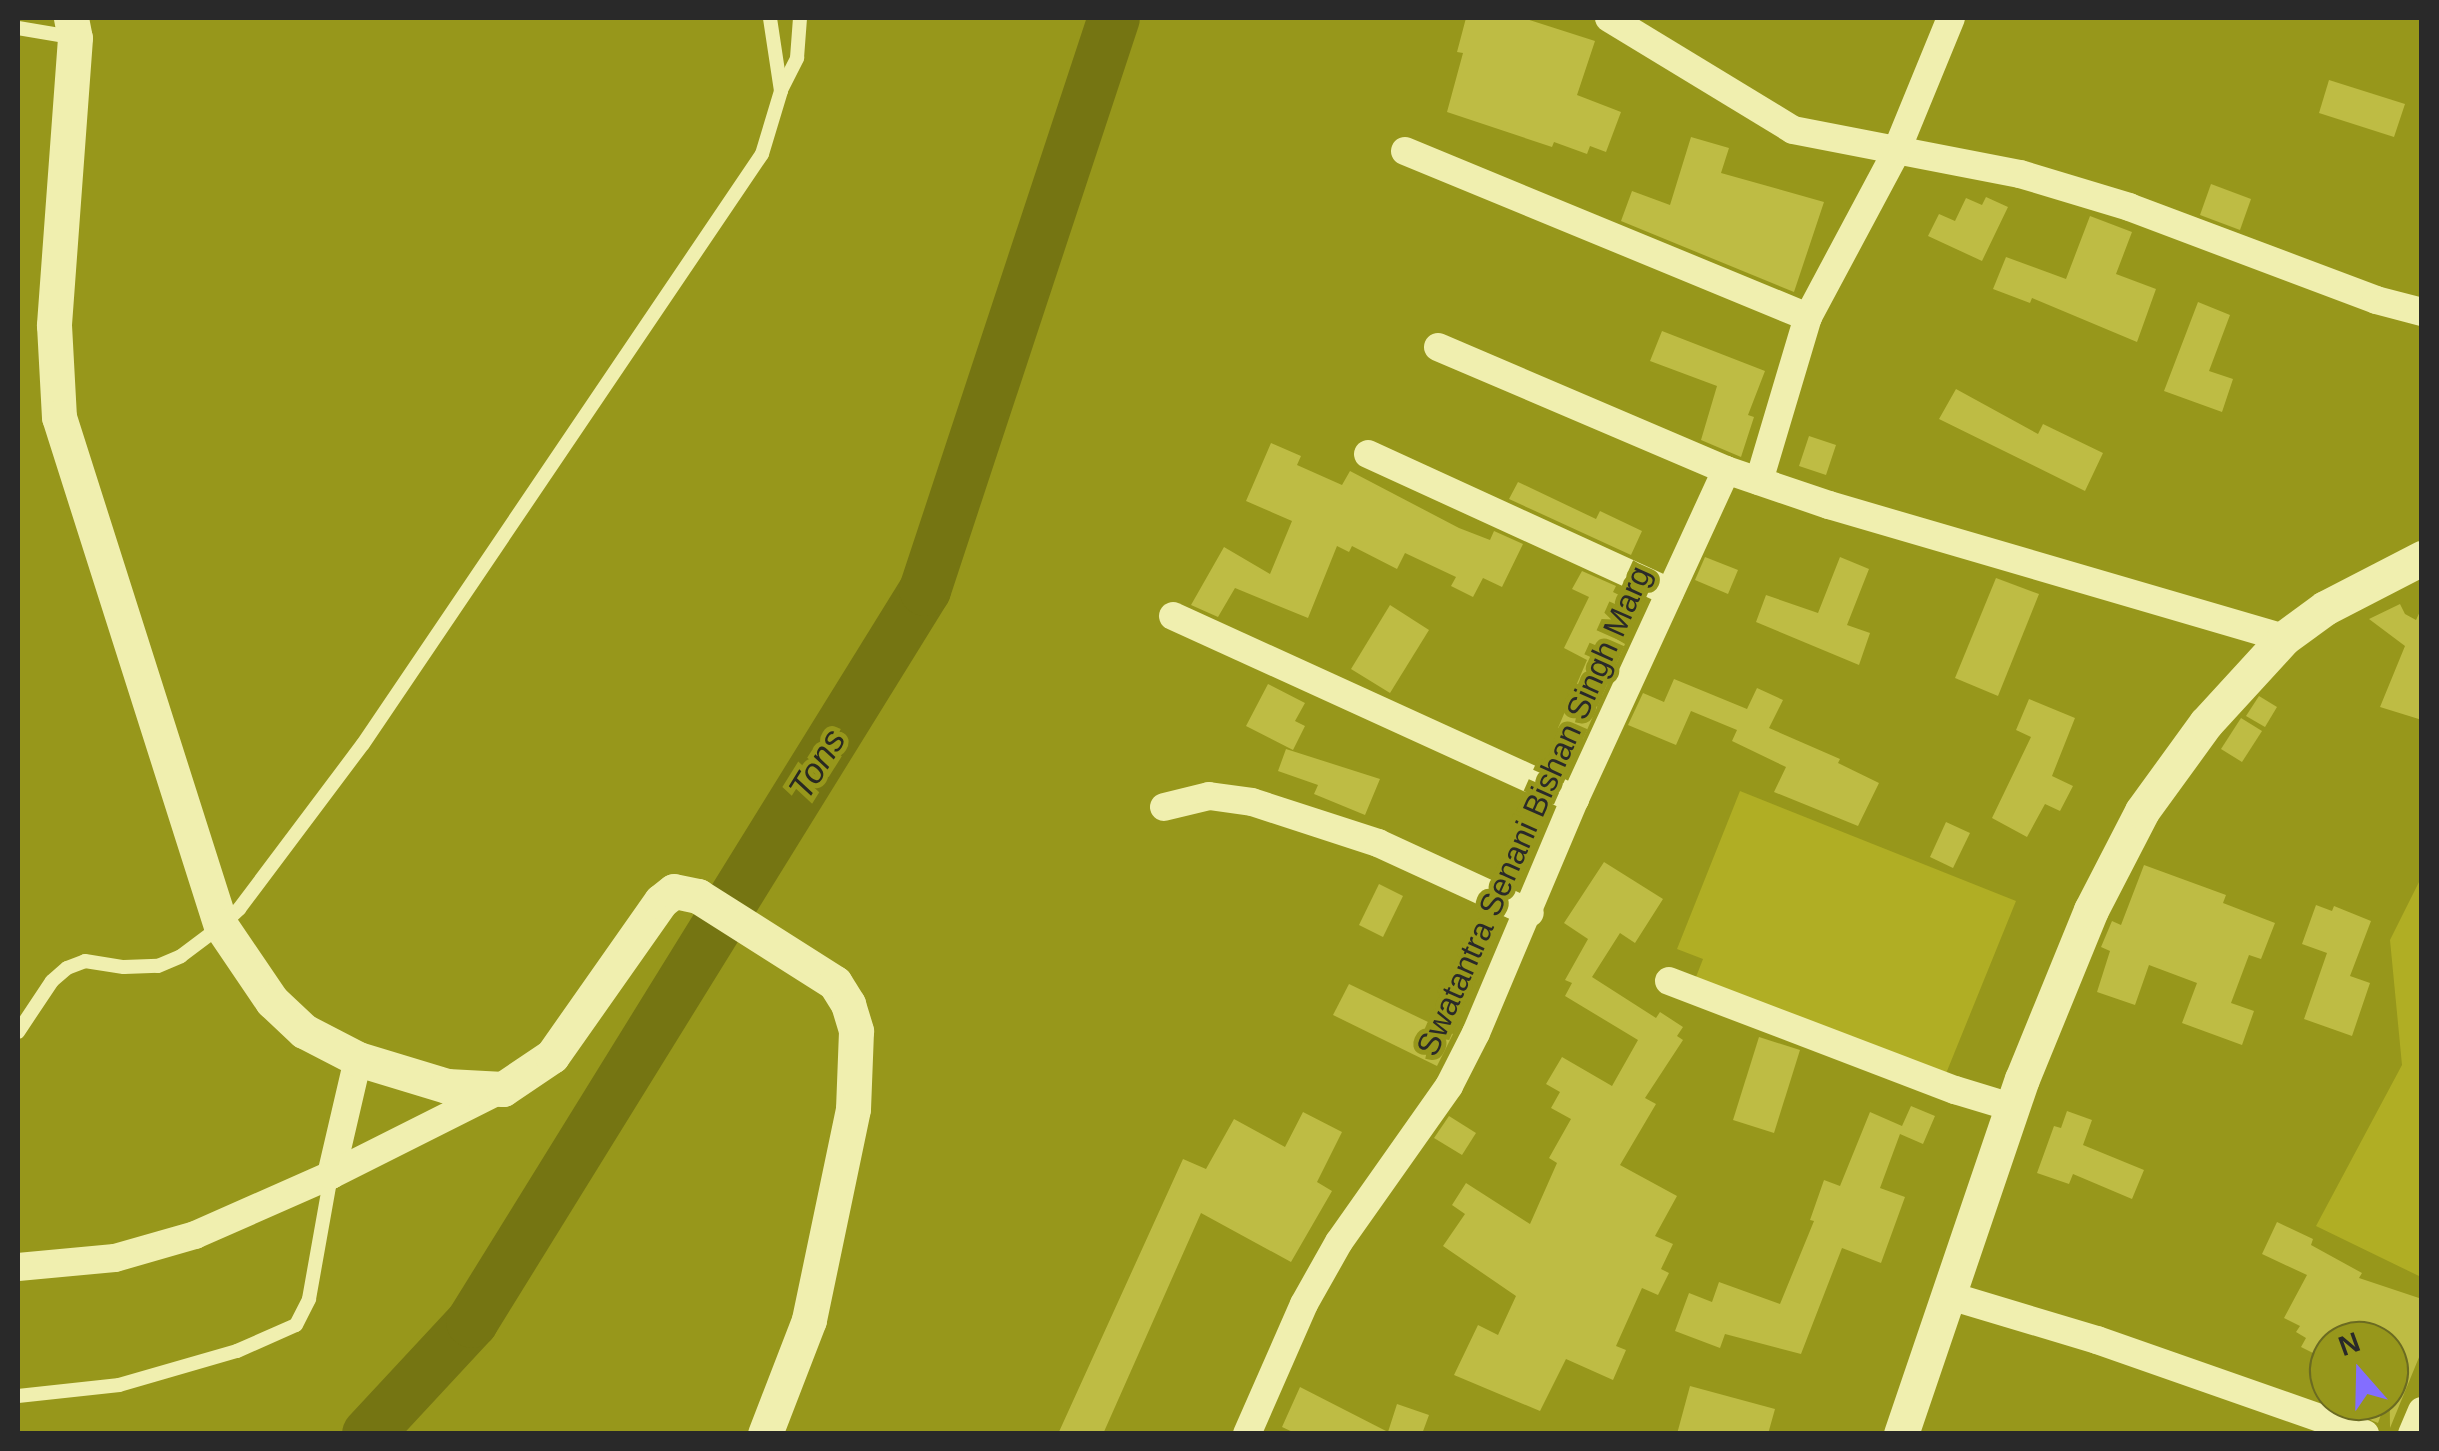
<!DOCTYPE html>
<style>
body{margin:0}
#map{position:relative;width:2439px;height:1451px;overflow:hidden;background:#97971b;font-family:Helvetica,sans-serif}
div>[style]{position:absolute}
.green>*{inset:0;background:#b0ae24}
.river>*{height:52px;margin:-26px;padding:0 26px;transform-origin:26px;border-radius:26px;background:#757512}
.building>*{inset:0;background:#bebc44}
.service>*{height:14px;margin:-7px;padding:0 7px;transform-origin:7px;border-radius:7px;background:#f0efaf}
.minor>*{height:28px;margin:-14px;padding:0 14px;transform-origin:14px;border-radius:14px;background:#f0efaf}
.tertiary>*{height:35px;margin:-17.5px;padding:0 17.5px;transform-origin:17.5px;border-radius:17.5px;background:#f0efaf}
span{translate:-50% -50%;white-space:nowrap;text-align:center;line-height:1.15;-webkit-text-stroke:10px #97971b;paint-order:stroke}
.street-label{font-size:32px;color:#292929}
.water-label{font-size:35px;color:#282822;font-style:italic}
.frame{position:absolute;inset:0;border:20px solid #292929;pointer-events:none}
.north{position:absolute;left:2309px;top:1321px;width:100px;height:100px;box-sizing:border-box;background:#97971b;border:2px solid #6b6b21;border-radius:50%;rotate:340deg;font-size:28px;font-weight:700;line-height:40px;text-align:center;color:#292929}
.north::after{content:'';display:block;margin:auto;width:35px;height:45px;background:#836eff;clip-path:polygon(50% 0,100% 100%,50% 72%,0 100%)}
</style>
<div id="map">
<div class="green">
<div style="clip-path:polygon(1740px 791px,2016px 901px,1945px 1076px,1696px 977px,1703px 959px,1677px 949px)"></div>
<div style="clip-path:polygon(2421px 878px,2422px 1277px,2421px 1277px,2316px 1226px,2402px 1065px,2390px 940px)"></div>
</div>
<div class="river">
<div style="left:368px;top:1434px;width:153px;rotate:-47.1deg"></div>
<div style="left:472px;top:1322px;width:861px;rotate:-58.25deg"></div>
<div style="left:925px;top:590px;width:602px;rotate:-71.72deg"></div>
</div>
<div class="building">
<div style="clip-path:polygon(1466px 18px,1523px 18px,1595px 41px,1577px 95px,1621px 112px,1606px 152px,1590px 146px,1587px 154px,1554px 142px,1552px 147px,1447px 112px,1463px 53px,1457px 52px)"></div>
<div style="clip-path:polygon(2329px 80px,2405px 104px,2394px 137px,2319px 113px)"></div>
<div style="clip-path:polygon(1691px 137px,1729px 148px,1721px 173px,1824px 202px,1794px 292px,1621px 221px,1632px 191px,1670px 205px)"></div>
<div style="clip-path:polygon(2211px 184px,2251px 199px,2240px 230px,2200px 215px)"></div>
<div style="clip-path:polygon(1986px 197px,2008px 207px,1982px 261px,1928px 236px,1939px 214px,1955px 221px,1966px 198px,1982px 205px)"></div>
<div style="clip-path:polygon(2090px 216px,2132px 232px,2116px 274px,2156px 289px,2137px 342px,2032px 298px,2030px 303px,1993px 289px,2006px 257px,2066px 279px)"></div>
<div style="clip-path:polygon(2198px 302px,2230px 315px,2209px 371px,2233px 379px,2222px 412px,2164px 391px)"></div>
<div style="clip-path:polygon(1662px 331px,1765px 371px,1748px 415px,1754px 417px,1741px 457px,1701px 440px,1717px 386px,1650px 361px)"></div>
<div style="clip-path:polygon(1956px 389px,2038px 434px,2043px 424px,2103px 453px,2085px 491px,1939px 419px)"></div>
<div style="clip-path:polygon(1809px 436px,1836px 445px,1826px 475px,1799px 466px)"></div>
<div style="clip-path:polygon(1271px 443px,1301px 456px,1297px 465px,1342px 485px,1350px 471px,1459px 528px,1490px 540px,1494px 531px,1523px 544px,1502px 587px,1483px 578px,1473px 597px,1451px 586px,1456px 577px,1405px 553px,1397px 569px,1352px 546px,1349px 552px,1337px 546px,1308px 618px,1235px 588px,1218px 617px,1191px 605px,1224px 547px,1270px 574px,1292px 521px,1246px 501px)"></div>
<div style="clip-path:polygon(1518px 482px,1596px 519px,1600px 511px,1642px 531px,1631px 555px,1509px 499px)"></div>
<div style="clip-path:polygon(1705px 557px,1738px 570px,1728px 594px,1695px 580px)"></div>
<div style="clip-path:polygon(1840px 557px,1869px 569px,1847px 625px,1870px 633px,1859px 665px,1756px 622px,1766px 595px,1818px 613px)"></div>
<div style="clip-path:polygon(1582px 571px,1616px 586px,1613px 592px,1633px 602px,1615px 638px,1625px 644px,1583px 739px,1558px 728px,1587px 660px,1564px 648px,1589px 597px,1572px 589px)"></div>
<div style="clip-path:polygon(1996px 578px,2039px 594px,1998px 696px,1955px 678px)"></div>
<div style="clip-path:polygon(2400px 604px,2405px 614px,2416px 620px,2422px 607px,2422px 720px,2380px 707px,2405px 646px,2369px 619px)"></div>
<div style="clip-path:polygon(1390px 605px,1429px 630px,1390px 693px,1351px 669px)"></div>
<div style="clip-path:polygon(1674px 679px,1747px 709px,1757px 688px,1783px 700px,1769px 728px,1840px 759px,1838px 763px,1879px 783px,1858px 826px,1774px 792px,1786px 767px,1732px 741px,1737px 730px,1691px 711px,1676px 745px,1628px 725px,1643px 693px,1664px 702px)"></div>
<div style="clip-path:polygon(1268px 684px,1305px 703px,1295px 721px,1305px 726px,1293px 750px,1246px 726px)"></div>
<div style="clip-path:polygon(2259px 696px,2277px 707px,2265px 727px,2246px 716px)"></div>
<div style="clip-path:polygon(2029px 699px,2075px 718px,2052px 776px,2073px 786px,2060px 811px,2045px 804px,2027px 837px,1992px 818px,2031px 737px,2016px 730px)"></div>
<div style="clip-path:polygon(2241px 718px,2262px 731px,2242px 762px,2221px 749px)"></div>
<div style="clip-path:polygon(1286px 749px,1380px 779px,1365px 815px,1314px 794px,1318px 785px,1278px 771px)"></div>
<div style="clip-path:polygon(1946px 822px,1970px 833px,1953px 868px,1930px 857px)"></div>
<div style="clip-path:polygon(1604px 862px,1663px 899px,1635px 943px,1620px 933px,1592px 977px,1656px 1018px,1660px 1012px,1683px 1027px,1677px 1036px,1683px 1040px,1645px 1098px,1656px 1104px,1620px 1165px,1677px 1196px,1655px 1236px,1673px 1244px,1661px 1269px,1669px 1273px,1658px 1295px,1642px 1288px,1616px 1346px,1626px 1350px,1613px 1380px,1566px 1359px,1540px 1411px,1454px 1375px,1478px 1325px,1498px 1335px,1516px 1296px,1443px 1246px,1465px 1214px,1452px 1205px,1466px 1183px,1530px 1224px,1557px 1163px,1549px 1158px,1571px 1119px,1551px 1108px,1560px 1092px,1546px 1084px,1562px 1057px,1612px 1086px,1638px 1040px,1565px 996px,1572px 983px,1565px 980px,1588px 939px,1564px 923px)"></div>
<div style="clip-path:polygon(2144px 865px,2226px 895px,2223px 903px,2275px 923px,2261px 959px,2249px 955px,2231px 1003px,2254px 1011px,2242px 1045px,2182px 1023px,2197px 983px,2149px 965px,2135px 1005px,2097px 992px,2110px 951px,2101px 947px,2112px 921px,2121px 925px)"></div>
<div style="clip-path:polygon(1379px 884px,1403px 896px,1383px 937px,1359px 925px)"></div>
<div style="clip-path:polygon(2316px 905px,2332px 911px,2334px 906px,2371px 921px,2350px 976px,2370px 983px,2352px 1036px,2304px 1019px,2327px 953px,2302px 944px)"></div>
<div style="clip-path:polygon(1349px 984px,1453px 1034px,1437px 1066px,1333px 1015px)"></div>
<div style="clip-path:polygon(1759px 1037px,1800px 1050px,1774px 1133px,1733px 1120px)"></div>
<div style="clip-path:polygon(1911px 1106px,1935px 1116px,1923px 1144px,1900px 1134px,1880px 1188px,1905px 1197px,1881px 1263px,1842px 1248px,1801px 1354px,1725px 1334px,1720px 1348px,1675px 1331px,1689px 1293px,1712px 1302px,1719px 1282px,1780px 1304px,1814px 1221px,1810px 1220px,1824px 1180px,1840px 1186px,1870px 1112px,1902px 1126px)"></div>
<div style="clip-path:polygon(2067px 1111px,2092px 1120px,2083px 1145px,2144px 1170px,2132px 1199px,2073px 1174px,2069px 1184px,2037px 1173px,2054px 1126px,2061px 1128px)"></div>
<div style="clip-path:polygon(1303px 1112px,1342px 1132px,1317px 1182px,1332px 1191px,1291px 1262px,1201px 1213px,1103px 1434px,1058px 1434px,1183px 1159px,1206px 1169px,1234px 1119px,1285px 1147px)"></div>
<div style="clip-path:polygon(1449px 1116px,1476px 1133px,1462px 1155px,1434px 1138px)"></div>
<div style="clip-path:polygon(2277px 1222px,2313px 1239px,2311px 1245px,2362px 1273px,2359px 1278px,2422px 1299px,2422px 1350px,2390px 1428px,2389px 1341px,2329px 1341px,2329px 1361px,2301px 1347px,2306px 1338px,2296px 1332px,2300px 1326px,2284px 1318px,2307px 1275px,2262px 1254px)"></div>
<div style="clip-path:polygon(1690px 1386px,1775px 1409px,1768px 1434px,1677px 1434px)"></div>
<div style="clip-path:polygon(1300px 1387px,1388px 1432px,1397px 1404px,1429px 1415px,1422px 1434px,1297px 1434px,1282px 1427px)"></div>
<div style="clip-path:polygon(2324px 1401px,2386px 1401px,2378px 1423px)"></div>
</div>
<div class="service">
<div style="left:18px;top:28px;width:54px;rotate:9.6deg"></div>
<div style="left:781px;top:90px;width:36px;rotate:-63deg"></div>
<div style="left:797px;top:58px;width:40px;rotate:-85.7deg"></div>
<div style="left:18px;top:1032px;width:61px;rotate:-56.3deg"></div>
<div style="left:52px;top:981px;width:20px;rotate:-41deg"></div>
<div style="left:67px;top:968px;width:19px;rotate:-21deg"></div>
<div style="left:85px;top:961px;width:39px;rotate:9deg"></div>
<div style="left:124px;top:967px;width:34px;rotate:-2deg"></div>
<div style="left:158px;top:966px;width:25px;rotate:-23deg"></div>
<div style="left:181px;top:956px;width:50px;rotate:-36.9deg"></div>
<div style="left:221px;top:926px;width:25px;rotate:-43deg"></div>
<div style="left:239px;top:909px;width:206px;rotate:-53.1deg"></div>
<div style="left:363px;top:744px;width:712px;rotate:-55.93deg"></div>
<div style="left:762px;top:154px;width:66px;rotate:-73.2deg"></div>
<div style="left:781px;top:91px;width:74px;rotate:-98.6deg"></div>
<div style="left:18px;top:1396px;width:102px;rotate:-6.2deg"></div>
<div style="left:119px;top:1385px;width:123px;rotate:-16.1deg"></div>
<div style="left:237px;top:1351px;width:64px;rotate:-23.8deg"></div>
<div style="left:296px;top:1325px;width:29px;rotate:-63deg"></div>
<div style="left:309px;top:1299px;width:126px;rotate:-79.9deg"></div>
</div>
<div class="minor">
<div style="left:1609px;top:18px;width:215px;rotate:31.3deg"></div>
<div style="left:1793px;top:130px;width:231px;rotate:11deg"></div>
<div style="left:2020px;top:174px;width:114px;rotate:16.8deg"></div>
<div style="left:2129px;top:207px;width:264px;rotate:20.6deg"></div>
<div style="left:2376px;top:300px;width:48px;rotate:14.6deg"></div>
<div style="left:1405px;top:151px;width:436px;rotate:22.4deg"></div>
<div style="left:1438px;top:347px;width:313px;rotate:23.1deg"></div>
<div style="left:1726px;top:470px;width:109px;rotate:18.8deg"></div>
<div style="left:1829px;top:505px;width:474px;rotate:16.3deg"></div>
<div style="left:1368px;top:454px;width:332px;rotate:24.6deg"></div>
<div style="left:1759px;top:481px;width:171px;rotate:-73.4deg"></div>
<div style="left:1808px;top:317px;width:187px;rotate:-61.9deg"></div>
<div style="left:1896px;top:152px;width:145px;rotate:-67.7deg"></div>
<div style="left:1173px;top:616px;width:442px;rotate:24.5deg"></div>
<div style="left:1164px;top:807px;width:46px;rotate:-13.7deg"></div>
<div style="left:1209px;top:796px;width:43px;rotate:7.9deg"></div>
<div style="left:1252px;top:802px;width:133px;rotate:18deg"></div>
<div style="left:1378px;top:843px;width:167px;rotate:24.7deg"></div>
<div style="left:1669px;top:981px;width:306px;rotate:20.9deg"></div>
<div style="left:1955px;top:1090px;width:59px;rotate:16.9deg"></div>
<div style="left:331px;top:1175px;width:119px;rotate:-76.9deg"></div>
<div style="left:18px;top:1267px;width:97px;rotate:-5.3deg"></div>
<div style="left:115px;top:1258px;width:83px;rotate:-16deg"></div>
<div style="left:195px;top:1235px;width:149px;rotate:-23.8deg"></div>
<div style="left:331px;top:1175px;width:191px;rotate:-26.7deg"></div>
<div style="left:1947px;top:1295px;width:157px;rotate:16.7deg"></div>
<div style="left:2097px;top:1340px;width:284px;rotate:19.3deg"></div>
<div style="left:1247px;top:1434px;width:142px;rotate:-66.3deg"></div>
<div style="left:1304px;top:1304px;width:71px;rotate:-60.6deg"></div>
<div style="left:1339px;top:1242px;width:191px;rotate:-54.8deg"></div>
<div style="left:1449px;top:1086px;width:59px;rotate:-63deg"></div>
<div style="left:1476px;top:1033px;width:254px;rotate:-67.1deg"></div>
<div style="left:1575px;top:799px;width:362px;rotate:-65.3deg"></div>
<div style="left:2412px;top:1434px;width:25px;rotate:-67deg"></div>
</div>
<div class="tertiary">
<div style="left:71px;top:18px;width:20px;rotate:79deg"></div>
<div style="left:75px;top:38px;width:288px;rotate:94.2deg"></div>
<div style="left:54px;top:325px;width:92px;rotate:86.9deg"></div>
<div style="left:59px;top:417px;width:534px;rotate:72.35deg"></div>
<div style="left:221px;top:926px;width:91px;rotate:55.8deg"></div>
<div style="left:272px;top:1001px;width:44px;rotate:43.2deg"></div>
<div style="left:304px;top:1031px;width:61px;rotate:27.4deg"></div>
<div style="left:358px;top:1059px;width:93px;rotate:16.9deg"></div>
<div style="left:447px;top:1086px;width:56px;rotate:3.1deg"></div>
<div style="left:503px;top:1089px;width:59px;rotate:-34deg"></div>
<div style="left:552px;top:1056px;width:189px;rotate:-54.9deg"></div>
<div style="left:661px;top:901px;width:16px;rotate:-38deg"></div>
<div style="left:674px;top:891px;width:25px;rotate:12deg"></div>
<div style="left:698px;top:896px;width:162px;rotate:32.4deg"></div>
<div style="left:835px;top:983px;width:25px;rotate:58deg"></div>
<div style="left:848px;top:1004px;width:28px;rotate:73deg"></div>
<div style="left:856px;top:1031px;width:78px;rotate:92.2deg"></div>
<div style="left:853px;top:1109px;width:216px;rotate:101.8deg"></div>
<div style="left:809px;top:1320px;width:122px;rotate:111.1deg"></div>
<div style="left:1901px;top:1434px;width:375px;rotate:-71.2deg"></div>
<div style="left:2022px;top:1079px;width:183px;rotate:-67.8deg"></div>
<div style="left:2091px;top:910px;width:111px;rotate:-62.7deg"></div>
<div style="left:2142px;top:811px;width:109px;rotate:-54deg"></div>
<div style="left:2206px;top:723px;width:115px;rotate:-47.5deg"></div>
<div style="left:2284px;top:638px;width:51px;rotate:-36.2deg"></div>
<div style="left:2325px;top:608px;width:109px;rotate:-27.3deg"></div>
</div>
<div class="street-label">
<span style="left:1534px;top:811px;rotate:-66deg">Swatantra Senani Bishan Singh Marg</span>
</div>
<div class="water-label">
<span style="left:817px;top:764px;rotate:-58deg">Tons</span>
</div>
<div class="frame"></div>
<div class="north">N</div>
</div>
